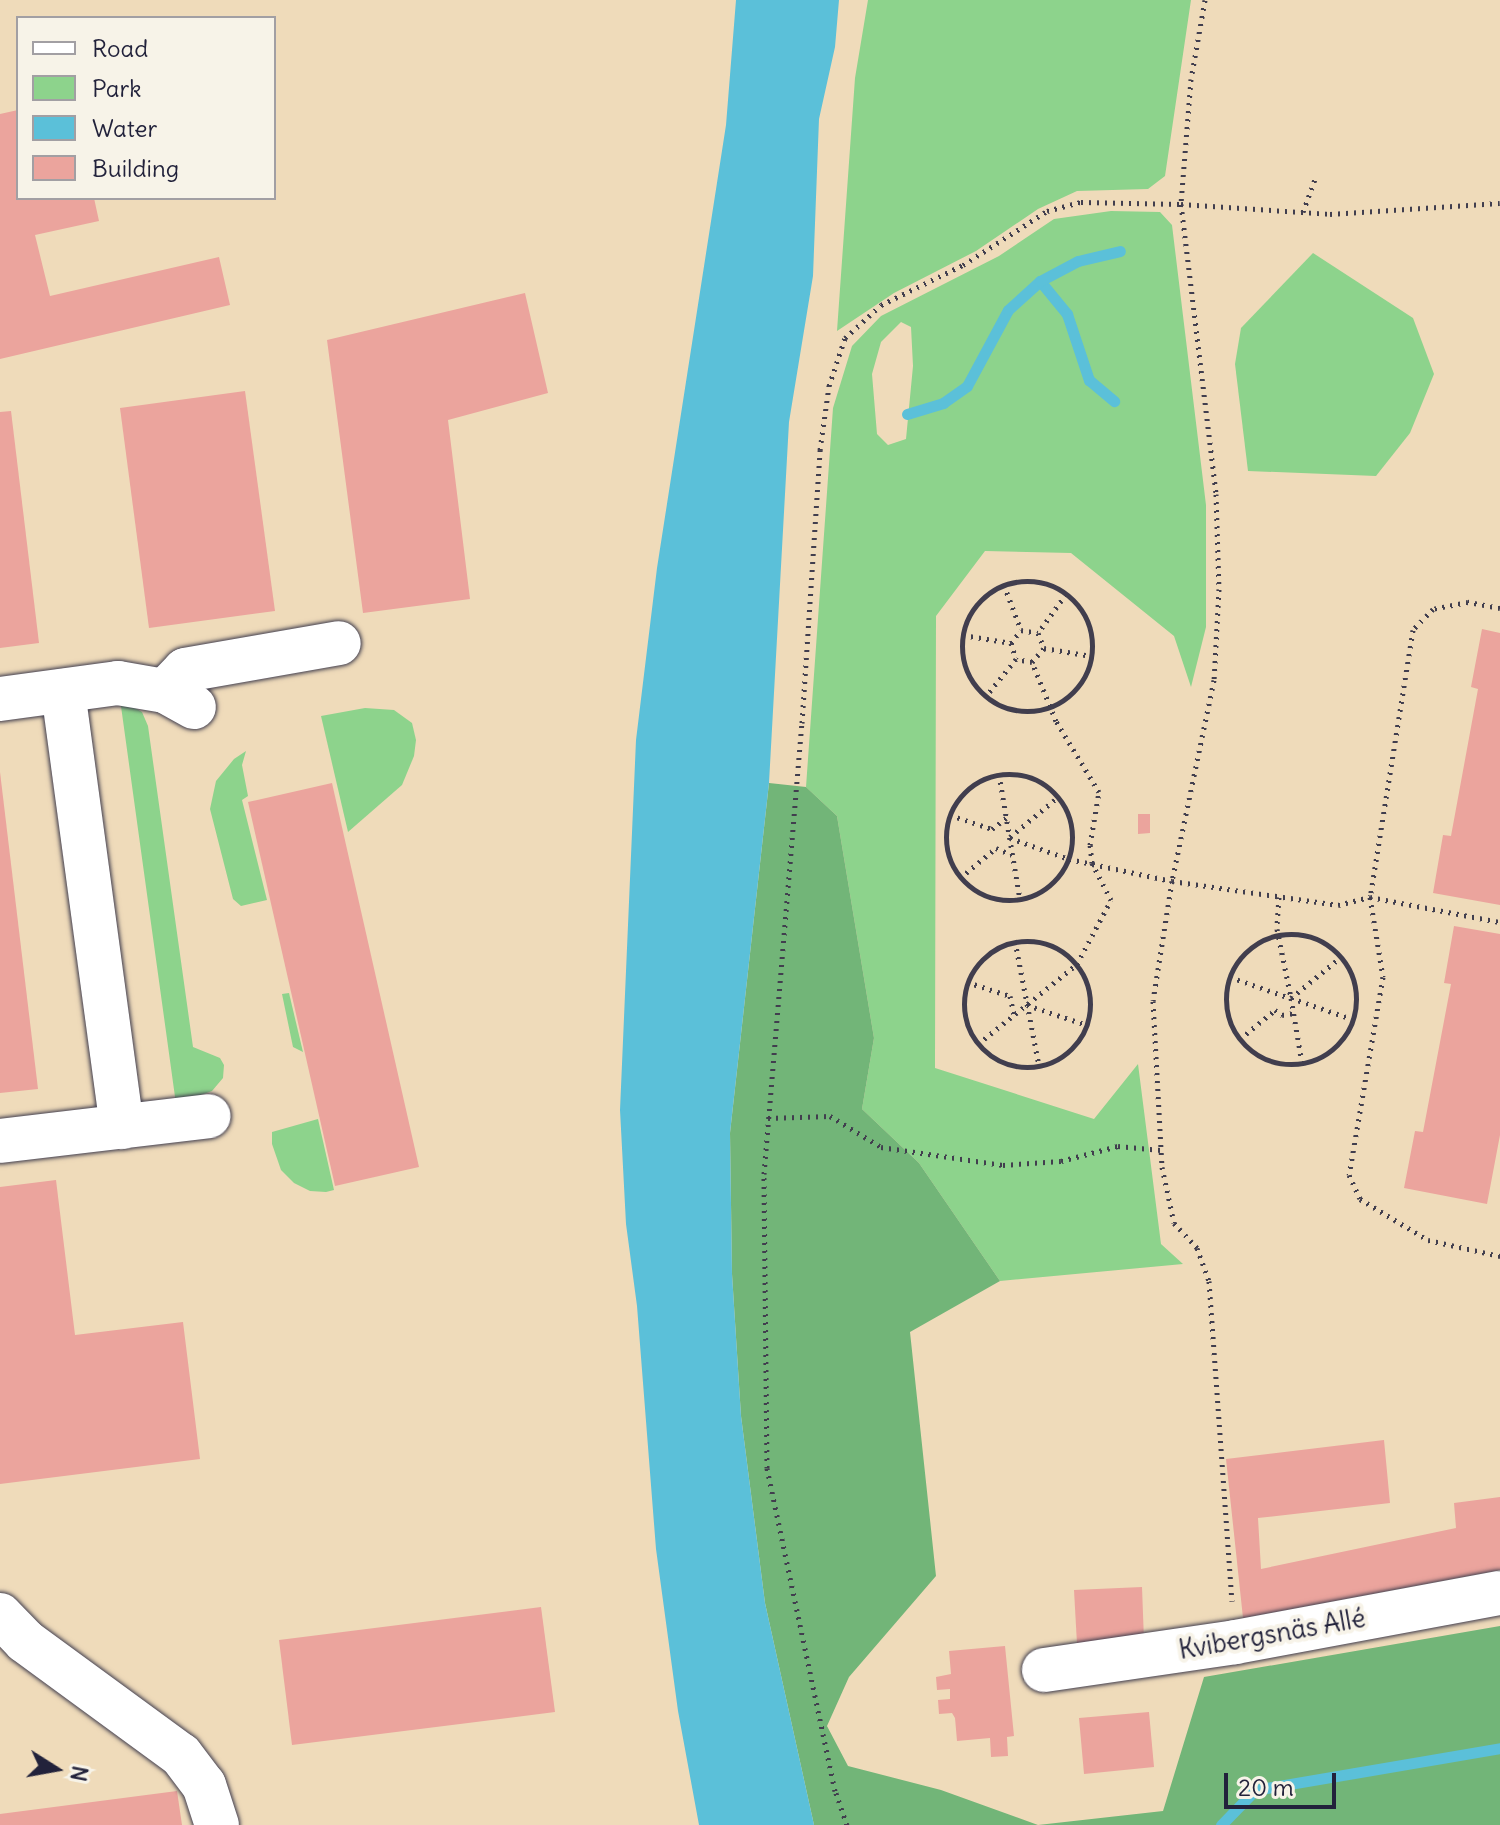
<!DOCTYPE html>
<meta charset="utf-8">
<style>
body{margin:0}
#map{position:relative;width:1500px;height:1825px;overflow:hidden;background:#efdbba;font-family:Delius,sans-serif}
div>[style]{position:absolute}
.green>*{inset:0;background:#8dd38c}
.forest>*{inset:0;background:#72b578}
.water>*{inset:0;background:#5bc0d9}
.stream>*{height:11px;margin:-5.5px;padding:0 5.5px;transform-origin:5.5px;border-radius:5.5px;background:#5bc0d9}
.building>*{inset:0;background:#eba49d}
.path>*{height:5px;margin-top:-2.5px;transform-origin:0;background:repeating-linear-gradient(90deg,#413e4e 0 2px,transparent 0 8px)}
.path>.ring{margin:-2.5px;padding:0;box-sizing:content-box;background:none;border:5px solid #413e4e;border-radius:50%}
.roads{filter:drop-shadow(0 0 2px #413e4e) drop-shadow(0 0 2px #413e4e)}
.minor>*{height:44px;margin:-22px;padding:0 22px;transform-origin:22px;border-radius:22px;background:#fff}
span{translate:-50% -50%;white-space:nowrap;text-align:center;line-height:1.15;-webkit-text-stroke:8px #f7f3e8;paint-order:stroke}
.street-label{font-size:26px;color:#22223b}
.legend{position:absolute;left:16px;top:16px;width:260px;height:184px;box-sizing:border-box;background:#f7f3e8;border:2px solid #a29fa3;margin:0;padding:10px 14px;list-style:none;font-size:24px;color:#22223b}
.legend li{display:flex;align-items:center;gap:16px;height:40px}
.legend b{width:40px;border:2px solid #a29fa3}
.north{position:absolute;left:16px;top:1729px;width:80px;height:80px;-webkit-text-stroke:6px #f7f3e8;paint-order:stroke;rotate:101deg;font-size:22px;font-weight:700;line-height:32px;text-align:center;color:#22223b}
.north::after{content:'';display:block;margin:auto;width:28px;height:36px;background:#22223b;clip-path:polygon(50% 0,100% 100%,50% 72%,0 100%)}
.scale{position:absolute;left:1224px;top:1773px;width:112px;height:36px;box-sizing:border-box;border:4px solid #22223b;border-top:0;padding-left:10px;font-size:24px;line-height:28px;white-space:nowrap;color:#22223b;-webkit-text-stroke:6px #f7f3e8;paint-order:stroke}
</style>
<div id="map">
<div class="green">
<div style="clip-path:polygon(868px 0,1191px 0,1165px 176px,1148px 189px,1077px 191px,1038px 209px,976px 251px,894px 293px,837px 331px,855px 78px)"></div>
<div style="clip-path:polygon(evenodd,1111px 211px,1160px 212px,1172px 225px,1206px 505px,1206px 627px,1191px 687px,1174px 636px,1071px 553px,985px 551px,936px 616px,935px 1068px,1094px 1119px,1138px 1064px,1161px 1244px,1183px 1264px,1000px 1281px,919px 1163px,862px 1109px,874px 1038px,837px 816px,806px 787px,833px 408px,852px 346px,881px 316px,999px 256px,1054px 219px,1111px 211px,901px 322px,911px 327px,913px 366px,906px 439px,888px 445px,877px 434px,872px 374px,881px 342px,901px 322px)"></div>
<div style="clip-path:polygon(1313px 253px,1413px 318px,1434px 374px,1410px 433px,1376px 476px,1248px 471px,1235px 364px,1241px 328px)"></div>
<div style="clip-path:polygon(120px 699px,142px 712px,148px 726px,193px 1047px,220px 1058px,224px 1065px,223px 1078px,212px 1091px,176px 1104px)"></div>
<div style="clip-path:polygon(365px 708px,394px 710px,412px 723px,416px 740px,414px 756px,402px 785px,348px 832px,321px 716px)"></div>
<div style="clip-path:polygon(246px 751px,242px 765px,248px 796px,242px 800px,267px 900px,241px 906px,233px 899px,210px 809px,216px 781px,234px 759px)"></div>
<div style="clip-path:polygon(289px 993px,303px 1052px,293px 1047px,282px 994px)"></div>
<div style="clip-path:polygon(318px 1119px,334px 1190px,326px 1192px,310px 1191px,294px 1183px,281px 1170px,272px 1144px,272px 1132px)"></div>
</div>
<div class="forest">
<div style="clip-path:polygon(769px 783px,806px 787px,837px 816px,874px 1038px,862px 1109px,919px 1163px,1000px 1281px,910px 1332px,936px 1576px,849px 1677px,827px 1726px,848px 1766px,941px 1790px,1038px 1825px,1163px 1811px,1204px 1677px,1500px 1626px,1500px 1825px,814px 1825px,765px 1603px,741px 1416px,732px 1274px,730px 1133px)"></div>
</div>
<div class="water">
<div style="clip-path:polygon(736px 0,839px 0,835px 47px,819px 119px,813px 276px,789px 422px,769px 783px,730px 1133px,732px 1274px,741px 1416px,765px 1603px,814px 1825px,699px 1825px,678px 1711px,656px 1549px,637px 1306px,626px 1224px,620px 1110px,636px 740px,657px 568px,726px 125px)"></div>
</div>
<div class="stream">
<div style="left:1040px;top:281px;width:43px;rotate:50.7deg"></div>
<div style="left:1067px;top:314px;width:70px;rotate:71.6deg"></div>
<div style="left:1089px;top:380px;width:33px;rotate:40deg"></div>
<div style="left:907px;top:414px;width:38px;rotate:-17deg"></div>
<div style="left:943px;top:403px;width:29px;rotate:-35deg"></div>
<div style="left:967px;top:386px;width:86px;rotate:-61.7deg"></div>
<div style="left:1008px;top:310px;width:43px;rotate:-42.2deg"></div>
<div style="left:1040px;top:281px;width:43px;rotate:-27.8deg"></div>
<div style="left:1078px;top:261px;width:43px;rotate:-13.4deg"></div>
<div style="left:1221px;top:1825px;width:49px;rotate:-45.8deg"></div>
<div style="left:1255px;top:1790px;width:249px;rotate:-9.7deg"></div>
</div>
<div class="building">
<div style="clip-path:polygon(18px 110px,18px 198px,94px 198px,99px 221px,35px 235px,50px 296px,219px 257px,230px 305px,0 359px,0 114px)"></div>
<div style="clip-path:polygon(525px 293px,548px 393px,448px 420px,470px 599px,363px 613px,327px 340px)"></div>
<div style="clip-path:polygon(245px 391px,275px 611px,149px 628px,120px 408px)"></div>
<div style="clip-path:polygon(11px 411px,39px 643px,0 648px,0 412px)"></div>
<div style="clip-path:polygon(1482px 629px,1500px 633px,1500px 905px,1433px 893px,1443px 835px,1451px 836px,1478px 689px,1471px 687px)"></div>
<div style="clip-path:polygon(0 772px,38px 1089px,0 1093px)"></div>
<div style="clip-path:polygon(332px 783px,419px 1167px,335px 1186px,248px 802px)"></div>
<div style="clip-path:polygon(1138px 814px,1150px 814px,1150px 833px,1138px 834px)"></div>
<div style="clip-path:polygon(1454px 926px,1500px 934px,1500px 1135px,1487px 1204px,1404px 1188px,1415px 1131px,1423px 1132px,1451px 984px,1444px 983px)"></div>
<div style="clip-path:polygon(56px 1180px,75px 1335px,183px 1322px,200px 1459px,0 1484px,0 1187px)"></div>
<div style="clip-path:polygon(1384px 1440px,1390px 1503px,1258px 1518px,1261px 1569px,1456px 1528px,1454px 1503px,1500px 1497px,1500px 1570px,1243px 1618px,1226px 1459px)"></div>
<div style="clip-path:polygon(1142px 1587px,1144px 1641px,1077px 1644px,1074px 1590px)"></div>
<div style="clip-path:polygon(541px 1607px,555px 1712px,292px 1745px,279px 1640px)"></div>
<div style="clip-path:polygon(1005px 1646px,1014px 1736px,1007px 1737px,1008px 1756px,991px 1757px,990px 1738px,957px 1741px,955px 1718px,952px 1713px,939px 1714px,938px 1700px,950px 1699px,950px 1689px,937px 1690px,936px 1677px,951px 1674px,949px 1651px)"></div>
<div style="clip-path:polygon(1149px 1712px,1154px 1767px,1084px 1774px,1079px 1718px)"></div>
<div style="clip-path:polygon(177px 1791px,182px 1825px,0 1825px,0 1814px)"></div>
</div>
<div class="path">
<div style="left:1205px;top:0;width:80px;rotate:100deg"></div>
<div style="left:1191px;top:79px;width:125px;rotate:94.6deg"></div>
<div style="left:1181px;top:204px;width:292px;rotate:83.1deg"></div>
<div style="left:1216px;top:494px;width:95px;rotate:88.2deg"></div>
<div style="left:1219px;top:589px;width:91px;rotate:93.1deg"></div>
<div style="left:1214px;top:680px;width:205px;rotate:101.8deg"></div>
<div style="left:1172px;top:881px;width:121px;rotate:99deg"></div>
<div style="left:1153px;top:1001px;width:166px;rotate:86.9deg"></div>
<div style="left:1162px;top:1167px;width:57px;rotate:77.9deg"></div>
<div style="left:1174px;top:1223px;width:34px;rotate:47deg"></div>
<div style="left:1197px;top:1248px;width:35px;rotate:70deg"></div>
<div style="left:1209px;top:1281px;width:321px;rotate:85.9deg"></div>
<div style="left:1303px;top:212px;width:37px;rotate:-70deg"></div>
<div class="ring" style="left:962px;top:581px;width:125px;height:125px"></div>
<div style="left:1004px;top:585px;width:48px;rotate:69.3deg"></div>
<div style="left:1021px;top:630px;width:17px;rotate:10deg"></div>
<div style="left:1066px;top:594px;width:48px;rotate:125.7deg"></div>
<div style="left:1038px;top:633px;width:16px;rotate:68deg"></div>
<div style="left:1044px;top:648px;width:48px;rotate:9.7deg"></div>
<div style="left:1500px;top:608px;width:33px;rotate:-169deg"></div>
<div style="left:1468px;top:602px;width:36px;rotate:169deg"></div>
<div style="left:1433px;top:609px;width:29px;rotate:134deg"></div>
<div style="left:1413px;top:630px;width:270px;rotate:99.1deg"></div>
<div style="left:1370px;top:897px;width:81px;rotate:80.8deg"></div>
<div style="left:1383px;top:977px;width:201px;rotate:99.7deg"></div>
<div style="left:1349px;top:1175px;width:26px;rotate:65deg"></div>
<div style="left:1360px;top:1199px;width:79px;rotate:31.1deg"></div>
<div style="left:1428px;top:1240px;width:74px;rotate:12.5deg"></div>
<div style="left:963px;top:635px;width:49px;rotate:9.5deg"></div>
<div style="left:1011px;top:643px;width:17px;rotate:73deg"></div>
<div style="left:1011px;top:643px;width:16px;rotate:-52deg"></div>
<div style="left:1032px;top:662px;width:18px;rotate:-49deg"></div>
<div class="ring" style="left:946px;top:774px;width:121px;height:121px"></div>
<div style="left:999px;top:774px;width:128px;rotate:80.5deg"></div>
<div style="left:950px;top:815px;width:44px;rotate:18.4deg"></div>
<div style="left:992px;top:829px;width:18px;rotate:-38deg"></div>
<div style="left:1010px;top:837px;width:62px;rotate:-39.8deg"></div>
<div style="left:1010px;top:838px;width:63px;rotate:19.6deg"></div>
<div style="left:1069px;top:859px;width:105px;rotate:12.1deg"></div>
<div style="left:1172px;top:881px;width:168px;rotate:8.2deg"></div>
<div style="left:1338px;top:905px;width:33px;rotate:-14deg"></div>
<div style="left:1370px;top:897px;width:132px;rotate:10.9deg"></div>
<div style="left:960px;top:878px;width:47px;rotate:-39.8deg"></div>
<div style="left:996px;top:848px;width:17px;rotate:24deg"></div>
<div style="left:1279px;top:897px;width:32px;rotate:94deg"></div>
<div style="left:1277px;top:929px;width:70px;rotate:78.5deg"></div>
<div style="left:1291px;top:998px;width:65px;rotate:19deg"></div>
<div class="ring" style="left:1226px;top:934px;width:125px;height:125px"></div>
<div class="ring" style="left:964px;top:941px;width:121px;height:121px"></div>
<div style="left:1015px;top:941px;width:127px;rotate:79.1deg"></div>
<div style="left:1230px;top:977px;width:64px;rotate:19.3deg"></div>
<div style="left:967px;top:982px;width:45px;rotate:18deg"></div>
<div style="left:1010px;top:996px;width:19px;rotate:78deg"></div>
<div style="left:1027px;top:1005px;width:63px;rotate:18.4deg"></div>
<div style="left:1240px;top:1039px;width:45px;rotate:-39.6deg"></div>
<div style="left:1275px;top:1010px;width:9px;rotate:36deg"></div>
<div style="left:1282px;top:1015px;width:11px;rotate:-10deg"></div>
<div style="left:978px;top:1044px;width:127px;rotate:-38.9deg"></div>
<div style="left:1077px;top:964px;width:72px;rotate:-62deg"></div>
<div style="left:1111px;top:900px;width:42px;rotate:-117.2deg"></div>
<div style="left:1092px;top:863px;width:18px;rotate:-96deg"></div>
<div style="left:1090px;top:845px;width:54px;rotate:-80.4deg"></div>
<div style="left:1099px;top:792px;width:83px;rotate:-121.2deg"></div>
<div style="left:1056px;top:721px;width:64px;rotate:-112.1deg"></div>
<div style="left:1032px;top:662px;width:16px;rotate:-169deg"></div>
<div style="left:1016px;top:659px;width:48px;rotate:129deg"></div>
<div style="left:1302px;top:1063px;width:66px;rotate:-99.6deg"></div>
<div style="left:1291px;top:998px;width:65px;rotate:-39.4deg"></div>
<div style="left:768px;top:1118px;width:62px;rotate:-1.8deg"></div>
<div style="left:830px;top:1116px;width:60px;rotate:31.3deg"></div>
<div style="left:881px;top:1147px;width:123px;rotate:8.4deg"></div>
<div style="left:1003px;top:1165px;width:58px;rotate:-3.9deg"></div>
<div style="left:1061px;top:1161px;width:59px;rotate:-14.7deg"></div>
<div style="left:1118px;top:1146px;width:43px;rotate:5.3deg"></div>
<div style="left:847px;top:1825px;width:36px;rotate:-109deg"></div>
<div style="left:835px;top:1791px;width:330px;rotate:-101.9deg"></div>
<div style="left:767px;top:1468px;width:294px;rotate:-90.6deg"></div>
<div style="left:764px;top:1174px;width:453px;rotate:-85.2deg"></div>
<div style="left:802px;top:723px;width:274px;rotate:-86.2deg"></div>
<div style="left:820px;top:450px;width:65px;rotate:-82deg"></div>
<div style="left:829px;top:386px;width:51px;rotate:-71.6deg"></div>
<div style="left:845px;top:338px;width:49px;rotate:-42.5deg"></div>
<div style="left:881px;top:305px;width:91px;rotate:-26deg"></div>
<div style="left:963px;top:265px;width:100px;rotate:-32.7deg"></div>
<div style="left:1047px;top:211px;width:35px;rotate:-15deg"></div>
<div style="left:1081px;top:202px;width:100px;rotate:1.1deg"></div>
<div style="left:1181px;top:204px;width:149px;rotate:3.8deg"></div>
<div style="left:1330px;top:214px;width:170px;rotate:-3.7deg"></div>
</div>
<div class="roads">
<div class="minor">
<div style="left:63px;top:691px;width:440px;rotate:82.3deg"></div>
<div style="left:165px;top:691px;width:29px;rotate:-46deg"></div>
<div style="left:185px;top:670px;width:156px;rotate:-9.9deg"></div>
<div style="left:0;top:699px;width:119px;rotate:-7.7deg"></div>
<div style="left:118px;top:683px;width:48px;rotate:9.7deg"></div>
<div style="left:165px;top:691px;width:33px;rotate:29deg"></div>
<div style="left:0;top:1141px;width:210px;rotate:-6.8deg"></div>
<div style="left:0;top:1615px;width:36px;rotate:46deg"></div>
<div style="left:25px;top:1641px;width:193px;rotate:36.2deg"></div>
<div style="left:181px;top:1755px;width:38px;rotate:53deg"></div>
<div style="left:204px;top:1785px;width:42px;rotate:72deg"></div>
<div style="left:1044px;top:1670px;width:193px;rotate:-8.3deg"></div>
<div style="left:1235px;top:1642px;width:269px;rotate:-10.5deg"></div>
</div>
</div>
<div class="street-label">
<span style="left:1272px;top:1634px;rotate:-10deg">Kvibergsnäs Allé</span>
</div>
<ul class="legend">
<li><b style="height:10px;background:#fff"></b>Road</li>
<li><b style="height:22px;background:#8dd38c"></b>Park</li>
<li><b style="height:22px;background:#5bc0d9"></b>Water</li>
<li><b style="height:22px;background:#eba49d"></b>Building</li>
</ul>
<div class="north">N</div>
<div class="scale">20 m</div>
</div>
